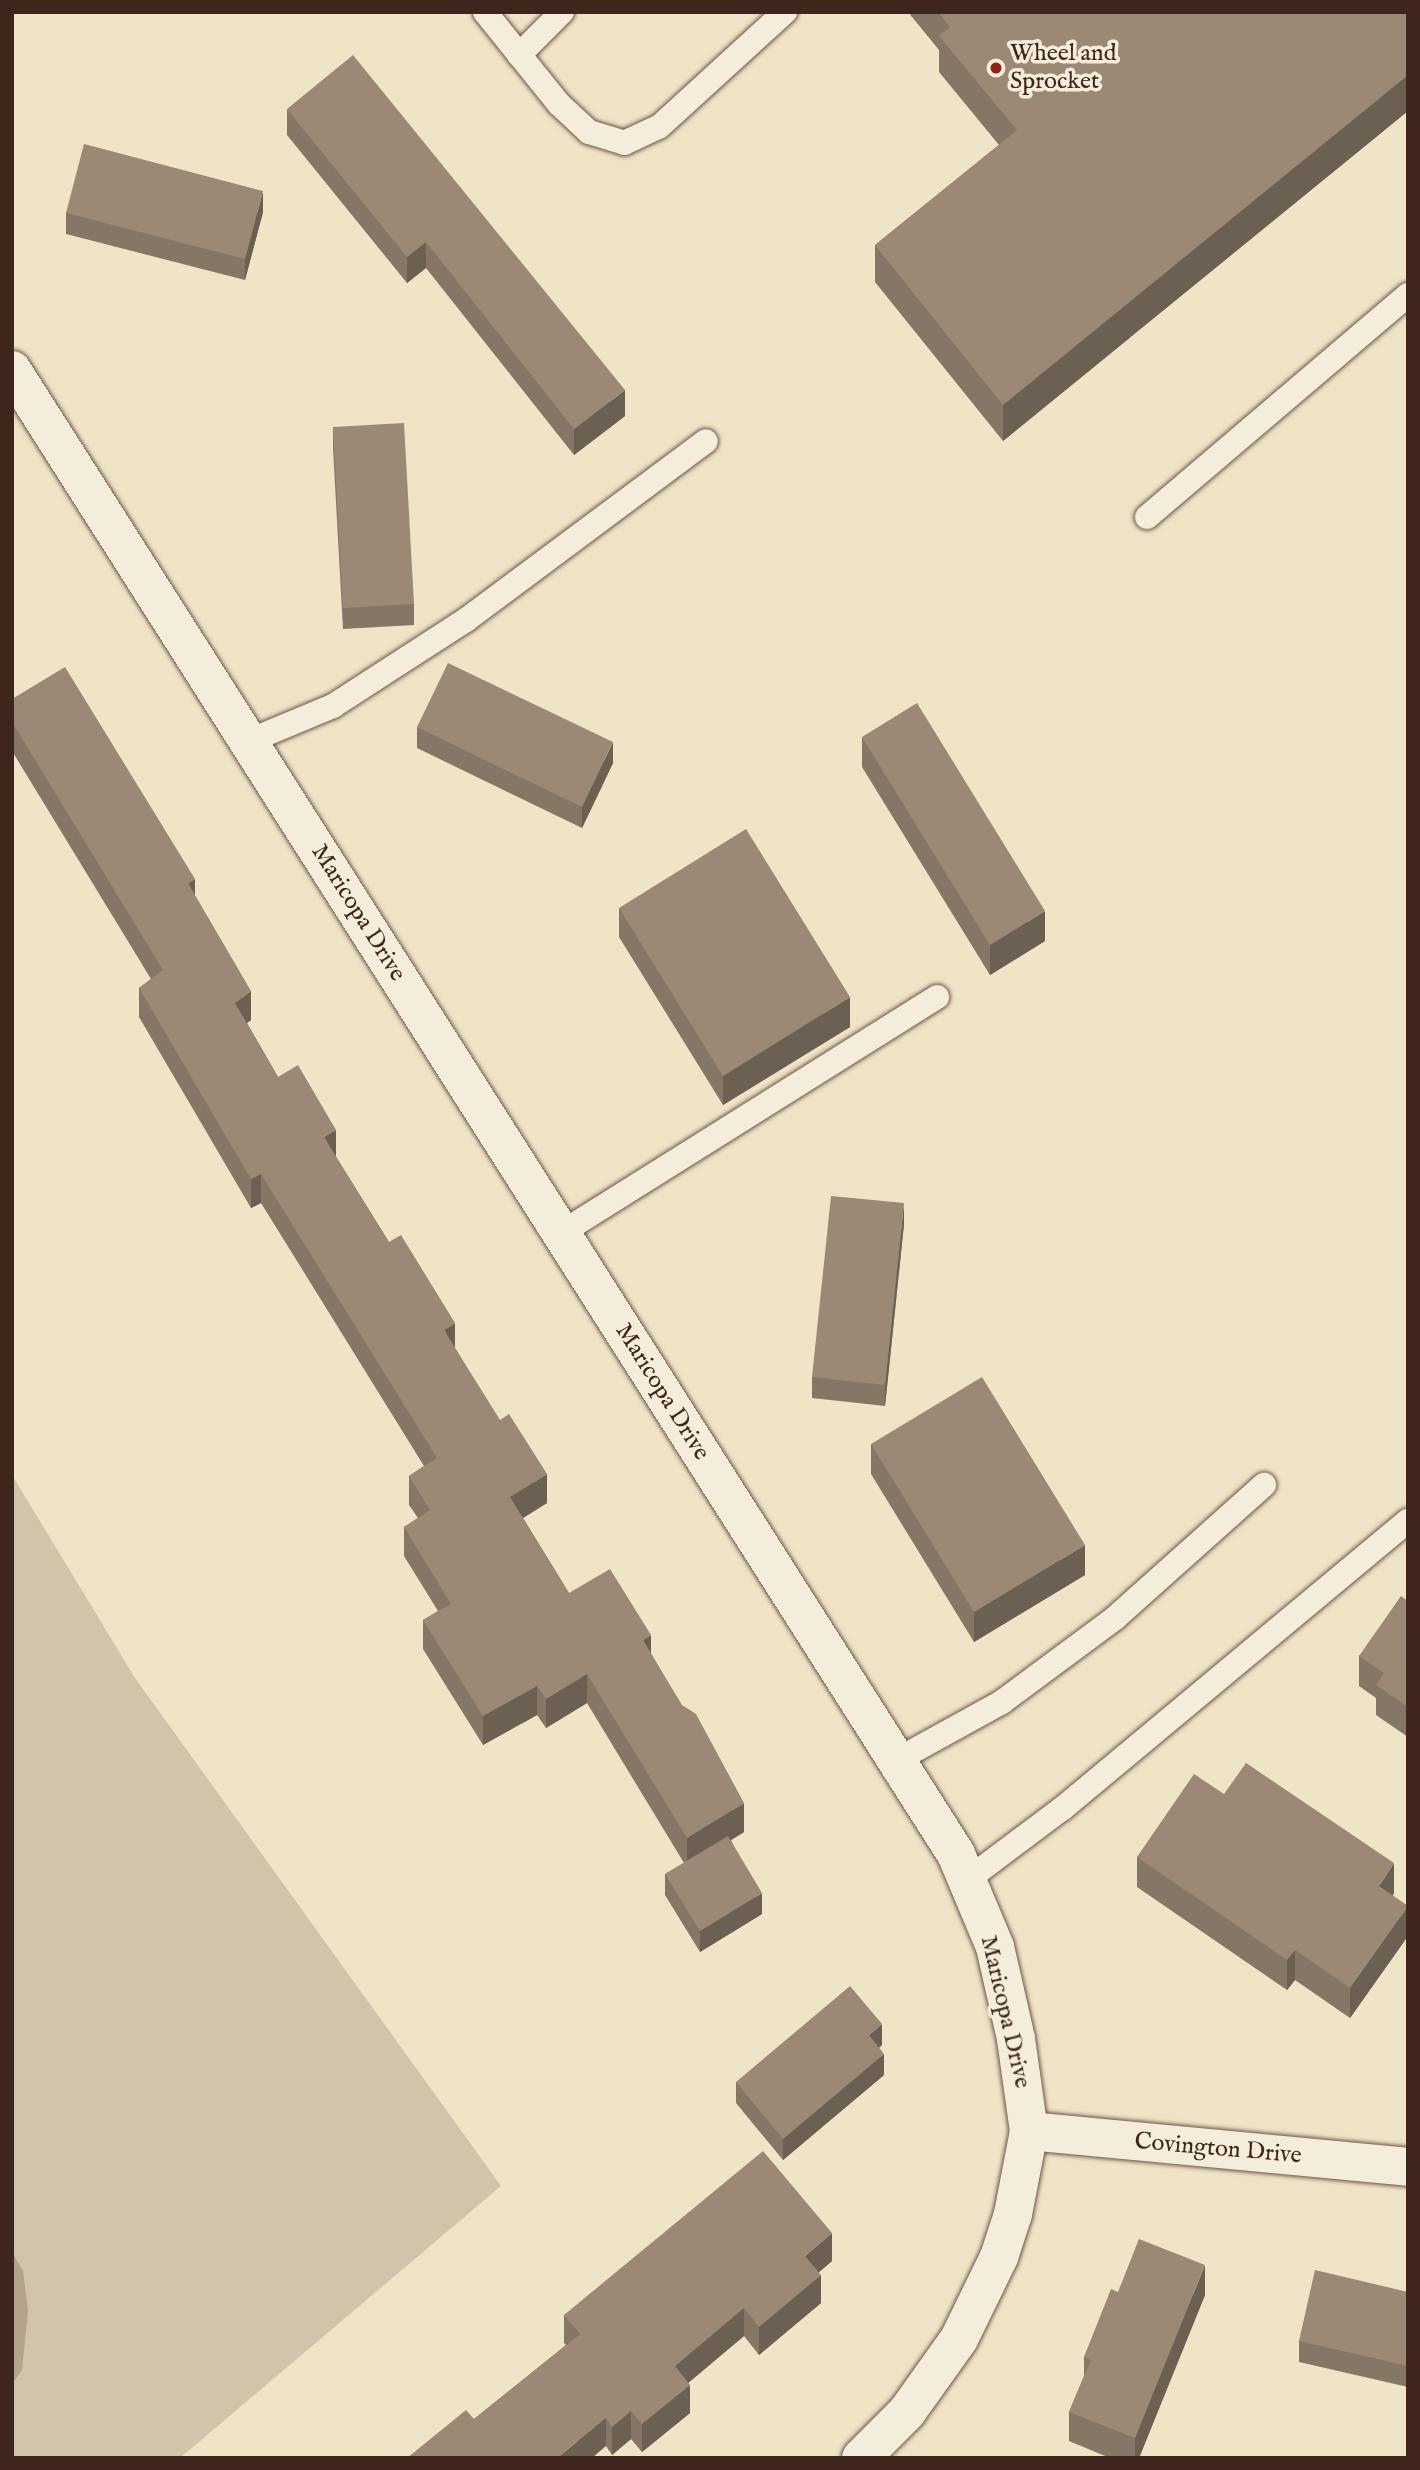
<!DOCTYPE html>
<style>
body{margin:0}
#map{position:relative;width:1420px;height:2470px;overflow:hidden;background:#f0e4c7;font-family:"IM FELL English",serif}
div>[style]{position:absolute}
.green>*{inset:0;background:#d2c4aa}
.water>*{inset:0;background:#b4a38d}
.roads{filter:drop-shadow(0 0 2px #6b5647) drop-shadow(0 0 2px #6b5647)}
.service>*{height:24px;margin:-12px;padding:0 12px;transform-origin:12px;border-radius:12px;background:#f5eddb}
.minor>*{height:38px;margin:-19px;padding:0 19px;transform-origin:19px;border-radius:19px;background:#f5eddb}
.wall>*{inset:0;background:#857665}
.shaded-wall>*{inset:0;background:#6c6052}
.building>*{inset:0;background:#9b8975}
.dots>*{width:19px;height:19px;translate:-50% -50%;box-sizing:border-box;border:4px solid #f5eddb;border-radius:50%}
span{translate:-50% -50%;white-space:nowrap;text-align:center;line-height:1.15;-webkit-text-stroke:7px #f5eddb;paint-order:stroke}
.poi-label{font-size:24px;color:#3f261c}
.left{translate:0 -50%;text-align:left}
.street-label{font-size:24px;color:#3f261c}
.frame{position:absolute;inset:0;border:14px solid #3f261c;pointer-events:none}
</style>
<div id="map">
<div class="green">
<div style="clip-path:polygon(12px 1475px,135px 1678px,501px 2186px,180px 2458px,12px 2458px)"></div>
</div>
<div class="water">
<div style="clip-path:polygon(12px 2252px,23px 2271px,28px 2310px,22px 2370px,12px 2384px)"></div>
</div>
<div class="roads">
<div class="service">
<div style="left:485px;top:12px;width:118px;rotate:51.2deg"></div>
<div style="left:559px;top:104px;width:41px;rotate:43deg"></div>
<div style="left:589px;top:132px;width:37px;rotate:17deg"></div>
<div style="left:624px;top:143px;width:38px;rotate:-25deg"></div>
<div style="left:659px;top:127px;width:171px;rotate:-42.4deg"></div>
<div style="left:519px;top:55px;width:61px;rotate:-45deg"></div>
<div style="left:1147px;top:517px;width:343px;rotate:-40.4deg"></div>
<div style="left:249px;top:741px;width:91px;rotate:-22.6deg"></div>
<div style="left:333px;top:706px;width:158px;rotate:-32.9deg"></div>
<div style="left:466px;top:620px;width:299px;rotate:-36.7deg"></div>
<div style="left:561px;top:1233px;width:444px;rotate:-32.1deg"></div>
<div style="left:897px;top:1760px;width:120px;rotate:-28.9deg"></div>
<div style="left:1002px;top:1702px;width:141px;rotate:-36.6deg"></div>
<div style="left:1115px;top:1618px;width:200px;rotate:-41.8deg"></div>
<div style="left:967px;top:1880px;width:120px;rotate:-36.9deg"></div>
<div style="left:1063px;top:1808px;width:449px;rotate:-39.8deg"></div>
</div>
<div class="minor">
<div style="left:12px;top:370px;width:1759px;rotate:57.54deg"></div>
<div style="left:956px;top:1854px;width:101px;rotate:67.2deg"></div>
<div style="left:995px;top:1947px;width:94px;rotate:77.1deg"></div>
<div style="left:1016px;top:2039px;width:93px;rotate:82deg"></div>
<div style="left:1029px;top:2131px;width:85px;rotate:100.9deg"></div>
<div style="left:1013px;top:2214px;width:45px;rotate:108deg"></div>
<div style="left:999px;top:2257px;width:91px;rotate:116deg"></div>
<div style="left:959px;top:2339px;width:90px;rotate:125.5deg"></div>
<div style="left:907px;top:2412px;width:65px;rotate:135deg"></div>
<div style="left:1029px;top:2131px;width:381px;rotate:5.4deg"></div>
</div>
</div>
<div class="wall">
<div style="clip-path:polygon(908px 12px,1408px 12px,1408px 111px,1003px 441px,875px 282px,875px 245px,999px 145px,939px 72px,939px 50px)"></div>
<div style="clip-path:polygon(287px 109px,625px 416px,574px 455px,426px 268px,407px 283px,287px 135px)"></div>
<div style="clip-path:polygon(263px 212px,245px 280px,66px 234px,66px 213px)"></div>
<div style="clip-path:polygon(333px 427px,414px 604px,414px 625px,343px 629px,333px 448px)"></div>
<div style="clip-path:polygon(12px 699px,195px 896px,251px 1020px,247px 1023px,278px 1077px,336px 1157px,455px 1348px,547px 1503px,523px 1518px,569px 1593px,651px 1654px,744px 1832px,731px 1840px,762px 1914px,700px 1952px,665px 1895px,665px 1874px,684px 1863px,587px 1703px,546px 1728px,537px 1715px,483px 1745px,423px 1649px,423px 1620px,438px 1611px,404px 1556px,404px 1527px,418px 1518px,409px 1505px,409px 1476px,424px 1466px,261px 1203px,251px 1208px,139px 1017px,139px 988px,151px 979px,12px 751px)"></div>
<div style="clip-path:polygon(417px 727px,613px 763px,582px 828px,417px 748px)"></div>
<div style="clip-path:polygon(862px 737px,1045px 941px,990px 975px,862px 767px)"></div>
<div style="clip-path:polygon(619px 908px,850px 1027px,723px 1105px,619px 937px)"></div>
<div style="clip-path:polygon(904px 1224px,885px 1406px,812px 1398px,812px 1377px)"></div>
<div style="clip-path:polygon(871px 1444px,1085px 1575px,974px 1642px,871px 1474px)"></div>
<div style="clip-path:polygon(1408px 1601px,1408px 1737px,1376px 1715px,1376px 1698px,1359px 1686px,1359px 1656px)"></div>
<div style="clip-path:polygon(1224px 1794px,1394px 1893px,1393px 1895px,1408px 1936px,1350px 2018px,1295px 1980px,1287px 1990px,1137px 1887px,1137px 1857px)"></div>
<div style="clip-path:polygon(882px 2045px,879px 2048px,884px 2075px,783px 2160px,736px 2103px,736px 2082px)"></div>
<div style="clip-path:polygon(832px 2261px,819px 2272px,821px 2303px,759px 2355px,744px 2336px,688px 2383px,690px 2413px,642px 2452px,631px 2439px,612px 2455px,606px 2446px,474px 2419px,566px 2345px,564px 2343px,564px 2315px)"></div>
<div style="clip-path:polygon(1118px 2292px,1205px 2295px,1139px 2458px,1110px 2458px,1069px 2441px,1069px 2412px,1084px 2376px,1084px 2357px)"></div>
<div style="clip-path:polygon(1408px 2292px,1408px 2387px,1299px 2362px,1299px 2341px)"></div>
</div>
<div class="shaded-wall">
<div style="clip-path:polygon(1408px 75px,1408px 111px,1003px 441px,1003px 405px)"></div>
<div style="clip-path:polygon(263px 191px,263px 212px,245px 280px,245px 259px)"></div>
<div style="clip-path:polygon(426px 242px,426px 268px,407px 283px,407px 257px)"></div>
<div style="clip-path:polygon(625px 390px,625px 416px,574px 455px,574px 429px)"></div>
<div style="clip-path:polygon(613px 742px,613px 763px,582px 828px,582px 807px)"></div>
<div style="clip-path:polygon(195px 879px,195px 908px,188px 883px)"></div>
<div style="clip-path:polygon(1045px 911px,1045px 941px,990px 975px,990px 945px)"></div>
<div style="clip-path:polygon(251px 991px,251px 1020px,235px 1032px,235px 1003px)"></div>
<div style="clip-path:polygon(850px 997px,850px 1027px,723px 1105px,723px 1076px)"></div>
<div style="clip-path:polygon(336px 1130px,336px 1159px,324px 1137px)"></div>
<div style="clip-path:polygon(261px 1174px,261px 1203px,251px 1208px,251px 1179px)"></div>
<div style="clip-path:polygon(904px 1203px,904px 1224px,885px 1406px,885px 1385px)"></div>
<div style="clip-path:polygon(455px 1323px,455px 1352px,444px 1330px)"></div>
<div style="clip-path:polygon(547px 1474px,547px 1503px,510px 1526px,510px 1497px)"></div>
<div style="clip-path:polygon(1085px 1545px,1085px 1575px,974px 1642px,974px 1612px)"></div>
<div style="clip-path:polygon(651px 1635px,651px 1664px,643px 1640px)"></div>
<div style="clip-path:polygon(587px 1674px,587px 1703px,546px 1728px,546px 1699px)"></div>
<div style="clip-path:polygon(537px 1686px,537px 1715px,483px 1745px,483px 1716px)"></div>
<div style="clip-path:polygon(744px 1803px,744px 1832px,687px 1867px,687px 1838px)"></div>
<div style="clip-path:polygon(1394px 1863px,1394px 1893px,1379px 1916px,1379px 1886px)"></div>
<div style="clip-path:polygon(762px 1893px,762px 1914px,700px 1952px,700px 1931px)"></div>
<div style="clip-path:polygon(1408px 1906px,1408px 1936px,1350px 2018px,1350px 1988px)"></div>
<div style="clip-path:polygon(1295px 1950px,1295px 1980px,1287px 1990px,1287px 1960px)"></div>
<div style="clip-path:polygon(882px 2024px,882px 2045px,869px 2056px,869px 2035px)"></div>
<div style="clip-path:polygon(884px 2054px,884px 2075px,783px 2160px,783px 2139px)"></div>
<div style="clip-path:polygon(832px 2233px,832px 2261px,805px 2284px,805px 2256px)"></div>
<div style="clip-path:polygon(1205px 2265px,1205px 2295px,1139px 2458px,1135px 2458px,1135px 2438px)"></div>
<div style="clip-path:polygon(821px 2275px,821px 2303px,759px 2355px,759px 2327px)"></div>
<div style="clip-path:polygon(744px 2308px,744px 2336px,675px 2394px,675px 2366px)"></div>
<div style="clip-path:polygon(690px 2385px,690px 2413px,642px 2452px,642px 2424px)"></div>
<div style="clip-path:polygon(631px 2411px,631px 2439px,612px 2455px,612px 2427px)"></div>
<div style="clip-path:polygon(606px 2418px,606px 2446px,592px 2458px,557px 2458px)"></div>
</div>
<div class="building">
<div style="clip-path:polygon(938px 12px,1408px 12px,1408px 75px,1003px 405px,875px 245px,1017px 130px,939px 36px,950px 27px)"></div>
<div style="clip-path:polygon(353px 55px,625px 390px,574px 429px,426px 242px,407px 257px,287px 109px)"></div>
<div style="clip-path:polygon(84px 144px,263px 191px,245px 259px,66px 213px)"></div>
<div style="clip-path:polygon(404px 423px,414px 604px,343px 608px,333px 427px)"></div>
<div style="clip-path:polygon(448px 663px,613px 742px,582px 807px,417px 727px)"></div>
<div style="clip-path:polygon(65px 667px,195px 879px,188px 883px,251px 991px,235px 1003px,278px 1077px,298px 1065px,336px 1130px,324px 1137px,389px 1242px,401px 1235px,455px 1323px,444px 1330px,500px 1420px,509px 1414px,547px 1474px,510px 1497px,569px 1593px,610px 1569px,651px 1635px,643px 1640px,682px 1705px,696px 1714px,744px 1803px,687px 1838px,587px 1674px,546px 1699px,537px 1686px,483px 1716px,423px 1620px,451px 1604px,404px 1527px,430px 1510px,409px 1476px,437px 1458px,261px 1174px,251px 1179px,139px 988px,163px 970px,12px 722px,12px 699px)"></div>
<div style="clip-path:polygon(917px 703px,1045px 911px,990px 945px,862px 737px)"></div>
<div style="clip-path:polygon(746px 829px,850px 997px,723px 1076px,619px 908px)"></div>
<div style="clip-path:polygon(831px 1196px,904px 1203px,885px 1385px,812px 1377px)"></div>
<div style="clip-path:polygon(982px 1377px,1085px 1545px,974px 1612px,871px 1444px)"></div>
<div style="clip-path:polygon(1401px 1596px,1408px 1601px,1408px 1707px,1376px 1685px,1384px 1673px,1359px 1656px)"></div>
<div style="clip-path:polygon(1246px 1763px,1394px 1863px,1379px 1886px,1408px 1906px,1350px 1988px,1295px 1950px,1287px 1960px,1137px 1857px,1194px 1774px,1224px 1794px)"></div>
<div style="clip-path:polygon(728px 1836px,762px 1893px,700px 1931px,665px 1874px)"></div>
<div style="clip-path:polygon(850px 1986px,882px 2024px,869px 2035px,884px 2054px,783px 2139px,736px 2082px)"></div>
<div style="clip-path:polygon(763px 2151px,832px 2233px,805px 2256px,821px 2275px,759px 2327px,744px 2308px,675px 2366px,690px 2385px,642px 2424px,631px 2411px,612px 2427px,606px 2418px,557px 2458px,407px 2458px,466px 2410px,474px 2419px,580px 2334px,564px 2315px)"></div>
<div style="clip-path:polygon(1139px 2239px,1205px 2265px,1135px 2438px,1069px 2412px,1091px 2360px,1084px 2357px,1111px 2289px,1118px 2292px)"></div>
<div style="clip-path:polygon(1315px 2270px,1408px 2292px,1408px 2366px,1299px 2341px)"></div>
</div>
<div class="dots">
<div style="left:996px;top:68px;background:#8f2418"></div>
</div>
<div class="poi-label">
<span class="left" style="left:1010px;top:68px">Wheel and<br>Sprocket</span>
</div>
<div class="street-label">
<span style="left:358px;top:913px;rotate:58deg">Maricopa Drive</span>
<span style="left:662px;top:1392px;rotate:58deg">Maricopa Drive</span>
<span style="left:1005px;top:2012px;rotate:77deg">Maricopa Drive</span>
<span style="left:1218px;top:2149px;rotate:5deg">Covington Drive</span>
</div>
<div class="frame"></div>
</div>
